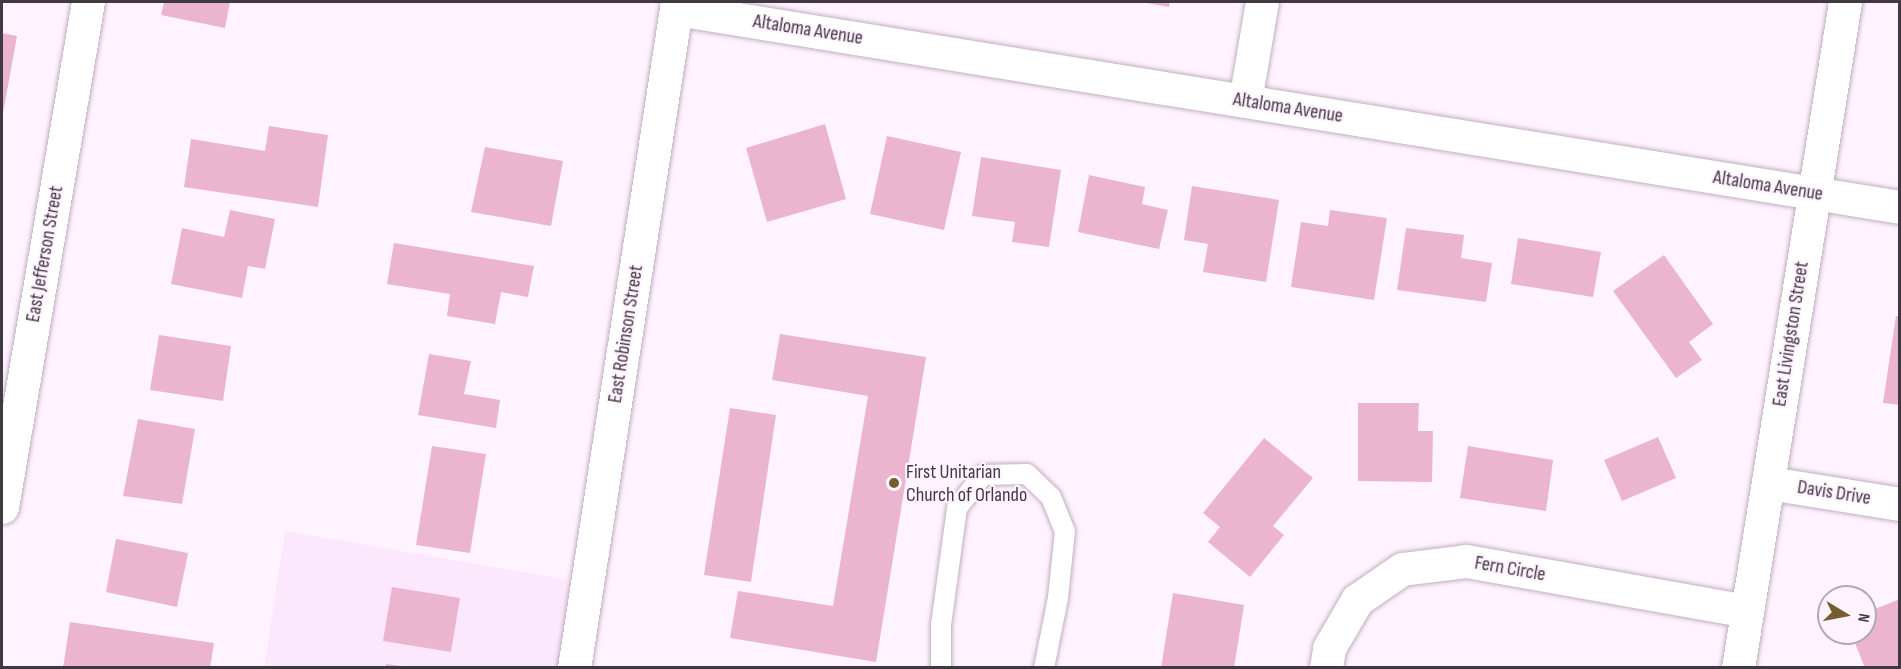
<!DOCTYPE html>
<style>
body{margin:0}
#map{position:relative;width:1901px;height:669px;overflow:hidden;background:#fff3ff;font-family:"Sofia Sans Condensed",sans-serif}
div>[style]{position:absolute}
.built>*{inset:0;background:#fce8fc}
.building>*{inset:0;background:#ecb5cf}
.roads{filter:drop-shadow(0 0 2px #c1aec1) drop-shadow(0 0 2px #c1aec1)}
.service>*{height:20px;margin:-10px;padding:0 10px;transform-origin:10px;border-radius:10px;background:#fff}
.minor>*{height:33px;margin:-16.5px;padding:0 16.5px;transform-origin:16.5px;border-radius:16.5px;background:#fff}
.tertiary>*{height:33px;margin:-16.5px;padding:0 16.5px;transform-origin:16.5px;border-radius:16.5px;background:#fff}
.secondary>*{height:33px;margin:-16.5px;padding:0 16.5px;transform-origin:16.5px;border-radius:16.5px;background:#fff}
.dots>*{width:16px;height:16px;translate:-50% -50%;box-sizing:border-box;border:3px solid #fff3ff;border-radius:50%}
span{translate:-50% -50%;white-space:nowrap;text-align:center;line-height:1.15;-webkit-text-stroke:4.5px #fff3ff;paint-order:stroke}
.street-label{font-size:20px;color:#413941}
.poi-label{font-size:20px;color:#413941}
.left{translate:0 -50%;text-align:left}
.frame{position:absolute;inset:0;border:3px solid #413941;pointer-events:none}
.north{position:absolute;left:1817px;top:585px;width:60px;height:60px;box-sizing:border-box;background:#fff3ff;border:2px solid #b3a9b3;border-radius:50%;rotate:100deg;font-size:16px;font-weight:700;line-height:24px;text-align:center;color:#413941}
.north::after{content:'';display:block;margin:auto;width:21px;height:27px;background:#755d2e;clip-path:polygon(50% 0,100% 100%,50% 72%,0 100%)}
</style>
<div id="map">
<div class="built">
<div style="clip-path:polygon(285px 531px,586px 583px,572px 667px,264px 668px)"></div>
</div>
<div class="building">
<div style="clip-path:polygon(164px 2px,230px 2px,225px 28px,161px 15px)"></div>
<div style="clip-path:polygon(1141px 2px,1170px 2px,1169px 7px)"></div>
<div style="clip-path:polygon(2px 33px,17px 36px,3px 113px,2px 113px)"></div>
<div style="clip-path:polygon(825px 124px,846px 199px,767px 222px,746px 148px)"></div>
<div style="clip-path:polygon(269px 126px,328px 135px,318px 207px,184px 187px,191px 139px,265px 151px)"></div>
<div style="clip-path:polygon(887px 136px,961px 152px,944px 230px,870px 214px)"></div>
<div style="clip-path:polygon(485px 147px,563px 161px,551px 226px,471px 212px)"></div>
<div style="clip-path:polygon(981px 157px,1061px 170px,1049px 247px,1012px 242px,1015px 222px,972px 216px)"></div>
<div style="clip-path:polygon(1089px 175px,1145px 187px,1142px 204px,1168px 210px,1159px 249px,1078px 232px)"></div>
<div style="clip-path:polygon(1192px 186px,1279px 200px,1266px 282px,1203px 272px,1208px 244px,1184px 240px)"></div>
<div style="clip-path:polygon(230px 210px,275px 219px,265px 269px,248px 266px,242px 298px,171px 284px,182px 228px,224px 237px)"></div>
<div style="clip-path:polygon(1330px 210px,1387px 218px,1374px 300px,1291px 287px,1301px 222px,1328px 226px)"></div>
<div style="clip-path:polygon(1406px 228px,1464px 235px,1461px 258px,1492px 263px,1486px 302px,1397px 290px)"></div>
<div style="clip-path:polygon(1518px 238px,1601px 252px,1593px 297px,1511px 284px)"></div>
<div style="clip-path:polygon(394px 243px,534px 266px,528px 297px,501px 292px,495px 324px,447px 316px,450px 294px,387px 284px)"></div>
<div style="clip-path:polygon(1664px 255px,1713px 324px,1689px 342px,1702px 360px,1676px 378px,1613px 291px)"></div>
<div style="clip-path:polygon(1896px 316px,1900px 317px,1900px 405px,1883px 403px)"></div>
<div style="clip-path:polygon(780px 334px,926px 357px,876px 662px,730px 638px,738px 591px,833px 606px,868px 396px,772px 380px)"></div>
<div style="clip-path:polygon(159px 335px,231px 346px,223px 401px,150px 390px)"></div>
<div style="clip-path:polygon(429px 354px,471px 361px,464px 394px,500px 400px,496px 428px,418px 415px)"></div>
<div style="clip-path:polygon(1358px 403px,1419px 403px,1418px 431px,1433px 431px,1432px 482px,1358px 481px)"></div>
<div style="clip-path:polygon(730px 408px,776px 415px,751px 582px,704px 575px)"></div>
<div style="clip-path:polygon(138px 419px,195px 429px,182px 504px,123px 496px)"></div>
<div style="clip-path:polygon(1658px 437px,1676px 478px,1622px 501px,1604px 460px)"></div>
<div style="clip-path:polygon(1264px 438px,1313px 478px,1273px 526px,1284px 535px,1250px 577px,1208px 542px,1220px 527px,1203px 513px)"></div>
<div style="clip-path:polygon(432px 446px,486px 454px,470px 553px,416px 545px)"></div>
<div style="clip-path:polygon(1468px 446px,1553px 460px,1546px 511px,1460px 498px)"></div>
<div style="clip-path:polygon(116px 539px,188px 553px,177px 607px,106px 592px)"></div>
<div style="clip-path:polygon(392px 587px,460px 598px,451px 652px,383px 641px)"></div>
<div style="clip-path:polygon(1173px 593px,1244px 605px,1234px 668px,1161px 668px)"></div>
<div style="clip-path:polygon(1900px 599px,1900px 668px,1865px 668px,1851px 633px,1865px 633px,1865px 613px)"></div>
<div style="clip-path:polygon(70px 622px,214px 643px,210px 668px,63px 668px)"></div>
<div style="clip-path:polygon(386px 664px,401px 666px,401px 668px,386px 668px)"></div>
</div>
<div class="roads">
<div class="service">
<div style="left:941px;top:668px;width:43px;rotate:-90deg"></div>
<div style="left:941px;top:625px;width:118px;rotate:-82.2deg"></div>
<div style="left:957px;top:508px;width:42px;rotate:-51.8deg"></div>
<div style="left:983px;top:475px;width:44px;rotate:-1.3deg"></div>
<div style="left:1027px;top:474px;width:33px;rotate:44deg"></div>
<div style="left:1051px;top:497px;width:37px;rotate:68deg"></div>
<div style="left:1065px;top:531px;width:67px;rotate:96deg"></div>
<div style="left:1058px;top:598px;width:71px;rotate:101.3deg"></div>
</div>
<div class="minor">
<div style="left:676px;top:9px;width:1240px;rotate:9.19deg"></div>
<div style="left:1245px;top:101px;width:100px;rotate:-80.3deg"></div>
<div style="left:1769px;top:483px;width:133px;rotate:9.1deg"></div>
<div style="left:2px;top:507px;width:512px;rotate:-80.34deg"></div>
<div style="left:1326px;top:668px;width:20px;rotate:-81deg"></div>
<div style="left:1329px;top:648px;width:56px;rotate:-59.7deg"></div>
<div style="left:1357px;top:600px;width:55px;rotate:-34.6deg"></div>
<div style="left:1402px;top:569px;width:64px;rotate:-7.1deg"></div>
<div style="left:1466px;top:561px;width:285px;rotate:10.1deg"></div>
</div>
<div class="tertiary">
<div style="left:1738px;top:668px;width:675px;rotate:-80.87deg"></div>
</div>
<div class="secondary">
<div style="left:574px;top:668px;width:674px;rotate:-81.21deg"></div>
</div>
</div>
<div class="dots">
<div style="left:894px;top:483px;background:#755d2e"></div>
</div>
<div class="street-label">
<span style="left:808px;top:30px;rotate:9deg">Altaloma Avenue</span>
<span style="left:1288px;top:108px;rotate:9deg">Altaloma Avenue</span>
<span style="left:1768px;top:186px;rotate:9deg">Altaloma Avenue</span>
<span style="left:45px;top:254px;rotate:-80deg">East Jefferson Street</span>
<span style="left:626px;top:334px;rotate:-81deg">East Robinson Street</span>
<span style="left:1791px;top:334px;rotate:-81deg">East Livingston Street</span>
<span style="left:1834px;top:493px;rotate:9deg">Davis Drive</span>
<span style="left:1510px;top:569px;rotate:10deg">Fern Circle</span>
</div>
<div class="poi-label">
<span class="left" style="left:906px;top:484px">First Unitarian<br>Church of Orlando</span>
</div>
<div class="frame"></div>
<div class="north">N</div>
</div>
